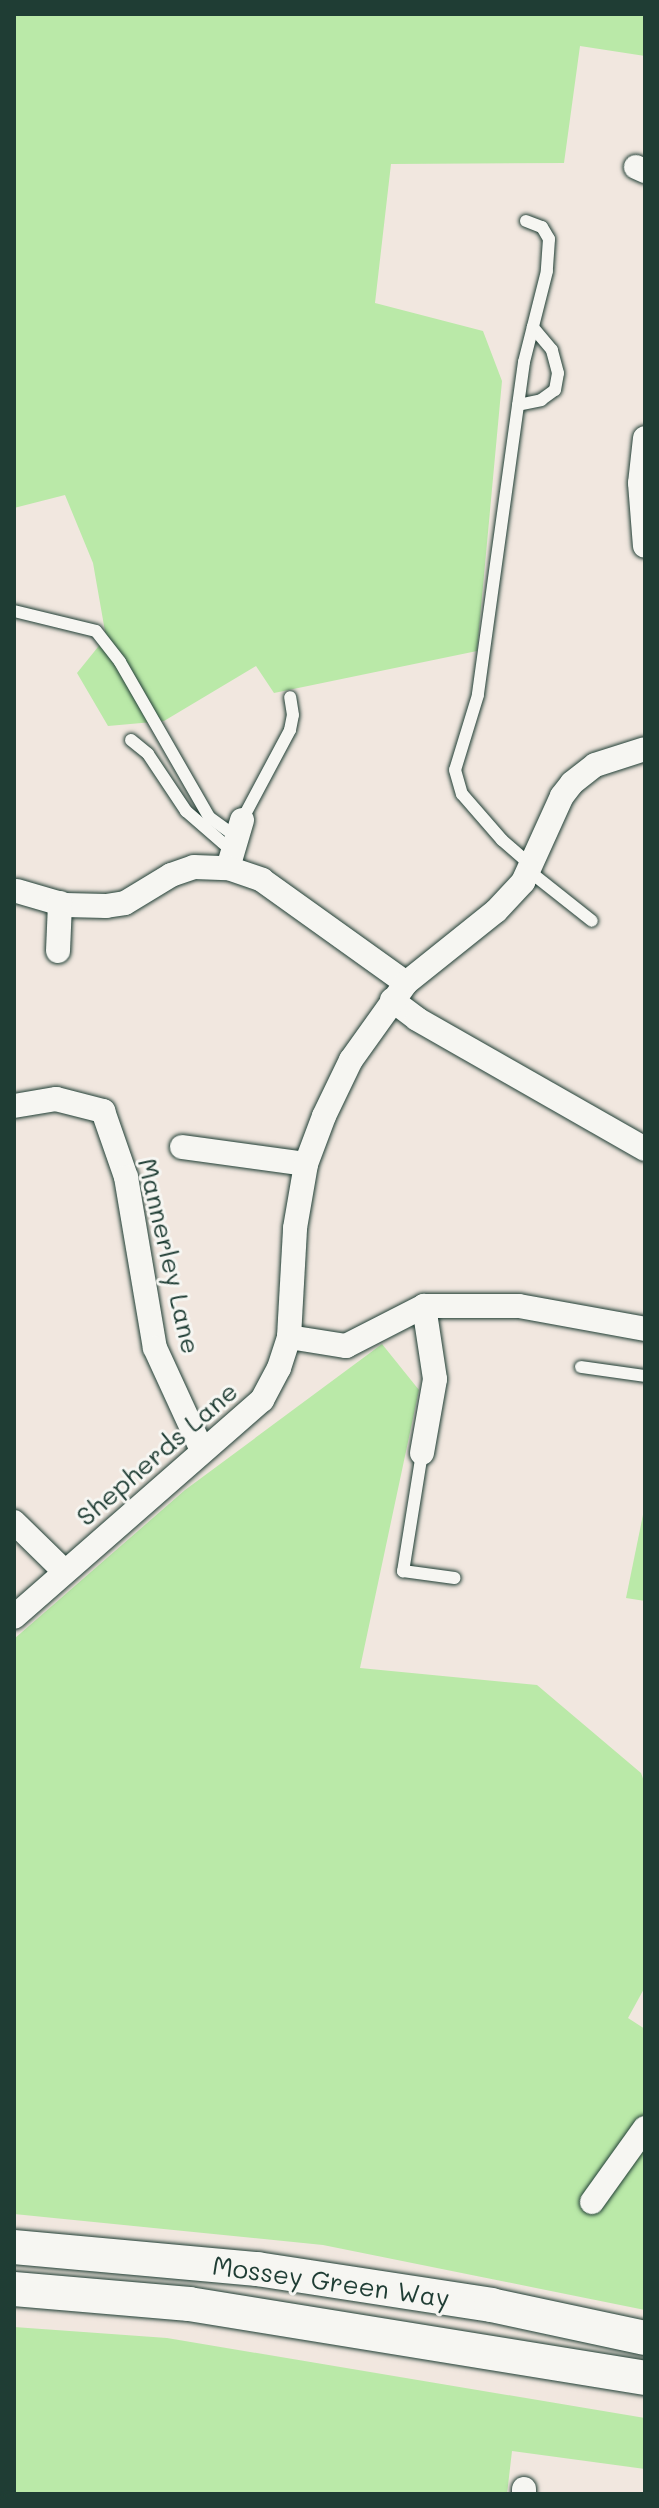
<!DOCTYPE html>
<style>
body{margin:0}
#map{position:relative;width:659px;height:2508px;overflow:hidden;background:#f1e7df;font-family:Mali,sans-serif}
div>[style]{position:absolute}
.green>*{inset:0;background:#bae9a8}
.roads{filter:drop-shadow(0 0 2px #1f3d34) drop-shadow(0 0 2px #1f3d34)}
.lane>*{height:12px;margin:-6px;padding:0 6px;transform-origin:6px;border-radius:6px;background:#f6f6f2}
.street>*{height:24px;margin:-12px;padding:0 12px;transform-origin:12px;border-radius:12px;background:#f6f6f2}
.secondary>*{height:34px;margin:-17px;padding:0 17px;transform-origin:17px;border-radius:17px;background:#f6f6f2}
span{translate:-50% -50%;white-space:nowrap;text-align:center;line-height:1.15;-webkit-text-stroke:6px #f6f6f2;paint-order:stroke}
.street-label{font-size:26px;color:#1f3d34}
.frame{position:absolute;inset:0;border:16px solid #1f3d34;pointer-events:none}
</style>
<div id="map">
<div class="green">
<div style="clip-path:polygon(14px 14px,645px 14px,645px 56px,580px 46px,564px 163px,391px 164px,375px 303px,483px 331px,502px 381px,477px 651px,274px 693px,256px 666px,164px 721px,108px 726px,77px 673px,106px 637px,93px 563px,65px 495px,14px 508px)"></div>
<div style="clip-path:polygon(382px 1344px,419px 1390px,360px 1668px,537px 1685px,641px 1773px,645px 1784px,645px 1987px,628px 2018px,645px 2029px,645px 2310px,323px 2245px,14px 2214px,14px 1639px,185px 1490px)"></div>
<div style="clip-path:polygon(645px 1505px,645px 1601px,626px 1598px)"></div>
<div style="clip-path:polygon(14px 2327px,167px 2338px,645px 2418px,645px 2469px,512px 2451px,507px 2494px,14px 2494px)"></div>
</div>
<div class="roads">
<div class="lane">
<div style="left:526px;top:221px;width:17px;rotate:21deg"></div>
<div style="left:542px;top:227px;width:14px;rotate:60deg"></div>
<div style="left:549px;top:239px;width:32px;rotate:94deg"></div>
<div style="left:547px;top:271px;width:94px;rotate:104.2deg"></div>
<div style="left:524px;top:362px;width:336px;rotate:97.9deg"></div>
<div style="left:478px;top:695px;width:78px;rotate:107deg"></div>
<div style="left:455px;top:770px;width:25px;rotate:74deg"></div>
<div style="left:462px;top:794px;width:61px;rotate:49deg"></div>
<div style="left:502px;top:840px;width:40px;rotate:41deg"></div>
<div style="left:518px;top:405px;width:24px;rotate:-12deg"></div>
<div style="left:541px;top:400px;width:17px;rotate:-36deg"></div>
<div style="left:555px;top:390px;width:17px;rotate:-80deg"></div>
<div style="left:558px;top:373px;width:24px;rotate:-105deg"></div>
<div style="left:552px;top:350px;width:30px;rotate:-130deg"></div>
<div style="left:14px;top:611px;width:84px;rotate:13.7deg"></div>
<div style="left:96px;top:631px;width:39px;rotate:52deg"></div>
<div style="left:120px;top:662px;width:179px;rotate:60.1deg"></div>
<div style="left:209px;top:817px;width:34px;rotate:36deg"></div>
<div style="left:131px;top:740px;width:22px;rotate:39deg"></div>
<div style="left:148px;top:754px;width:69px;rotate:56.3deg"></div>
<div style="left:186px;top:811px;width:61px;rotate:41deg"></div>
<div style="left:242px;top:820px;width:102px;rotate:-61.9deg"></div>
<div style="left:290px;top:730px;width:15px;rotate:-79deg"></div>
<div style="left:293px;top:715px;width:18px;rotate:-99deg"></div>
<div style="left:529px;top:871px;width:80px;rotate:38.4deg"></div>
<div style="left:581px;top:1367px;width:65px;rotate:8deg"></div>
<div style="left:422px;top:1453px;width:120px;rotate:99.1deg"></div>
<div style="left:403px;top:1571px;width:52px;rotate:7.7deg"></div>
</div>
<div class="street">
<div style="left:636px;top:167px;width:10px;rotate:24deg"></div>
<div style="left:645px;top:438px;width:45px;rotate:96.3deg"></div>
<div style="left:640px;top:483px;width:63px;rotate:85.5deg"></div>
<div style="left:228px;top:868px;width:50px;rotate:-73.7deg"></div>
<div style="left:17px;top:891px;width:50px;rotate:16.3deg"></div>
<div style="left:65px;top:905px;width:41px;rotate:1.4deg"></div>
<div style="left:106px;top:906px;width:19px;rotate:-9deg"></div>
<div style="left:125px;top:903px;width:54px;rotate:-31.3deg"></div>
<div style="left:171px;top:875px;width:24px;rotate:-19deg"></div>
<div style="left:194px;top:867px;width:34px;rotate:2deg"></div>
<div style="left:228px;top:868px;width:36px;rotate:19deg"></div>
<div style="left:262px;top:880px;width:177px;rotate:35.6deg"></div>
<div style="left:58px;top:951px;width:48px;rotate:-87.6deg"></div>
<div style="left:392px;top:1000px;width:31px;rotate:37deg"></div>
<div style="left:417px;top:1019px;width:262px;rotate:29.7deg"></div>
<div style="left:14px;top:1106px;width:43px;rotate:-9.5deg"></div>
<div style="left:56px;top:1099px;width:49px;rotate:14.3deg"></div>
<div style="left:103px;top:1111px;width:70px;rotate:70.8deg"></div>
<div style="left:126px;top:1177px;width:173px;rotate:80.4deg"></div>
<div style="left:155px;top:1348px;width:112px;rotate:65.3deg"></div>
<div style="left:182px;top:1147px;width:125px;rotate:7.8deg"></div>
<div style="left:289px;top:1337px;width:109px;rotate:-86.8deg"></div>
<div style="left:295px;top:1228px;width:65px;rotate:-80.2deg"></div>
<div style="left:306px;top:1164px;width:51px;rotate:-69.4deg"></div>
<div style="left:324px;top:1116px;width:62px;rotate:-64.3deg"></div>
<div style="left:351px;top:1060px;width:95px;rotate:-54.5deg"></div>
<div style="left:406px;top:983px;width:115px;rotate:-38.7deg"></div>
<div style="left:496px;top:911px;width:40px;rotate:-47deg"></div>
<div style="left:523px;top:882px;width:94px;rotate:-65.6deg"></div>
<div style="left:562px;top:796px;width:16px;rotate:-52deg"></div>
<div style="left:572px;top:783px;width:29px;rotate:-38deg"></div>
<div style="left:595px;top:765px;width:52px;rotate:-17.7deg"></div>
<div style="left:422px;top:1453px;width:75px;rotate:-80deg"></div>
<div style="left:435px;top:1379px;width:74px;rotate:-98.6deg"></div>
<div style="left:14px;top:1522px;width:71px;rotate:44.4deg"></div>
<div style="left:14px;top:1617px;width:330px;rotate:-41.2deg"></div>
<div style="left:262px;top:1400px;width:36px;rotate:-62deg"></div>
<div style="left:279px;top:1368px;width:33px;rotate:-72deg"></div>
<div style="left:289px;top:1337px;width:58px;rotate:9deg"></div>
<div style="left:346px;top:1346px;width:88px;rotate:-27.1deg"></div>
<div style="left:424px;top:1306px;width:95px"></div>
<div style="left:519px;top:1306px;width:128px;rotate:10.3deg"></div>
<div style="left:592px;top:2202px;width:91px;rotate:-54.4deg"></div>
<div style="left:524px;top:2494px;width:5px;rotate:-90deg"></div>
</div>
<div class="secondary">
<div style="left:14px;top:2247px;width:244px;rotate:5.2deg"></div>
<div style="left:257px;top:2269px;width:237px;rotate:8.7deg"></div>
<div style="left:491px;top:2305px;width:157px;rotate:12.1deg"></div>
<div style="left:14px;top:2289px;width:176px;rotate:4.9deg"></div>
<div style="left:189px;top:2304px;width:462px;rotate:9.2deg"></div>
</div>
</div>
<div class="street-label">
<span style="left:169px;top:1256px;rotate:77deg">Mannerley Lane</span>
<span style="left:157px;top:1454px;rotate:-41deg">Shepherds Lane</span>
<span style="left:331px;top:2282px;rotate:8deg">Mossey Green Way</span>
</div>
<div class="frame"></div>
</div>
